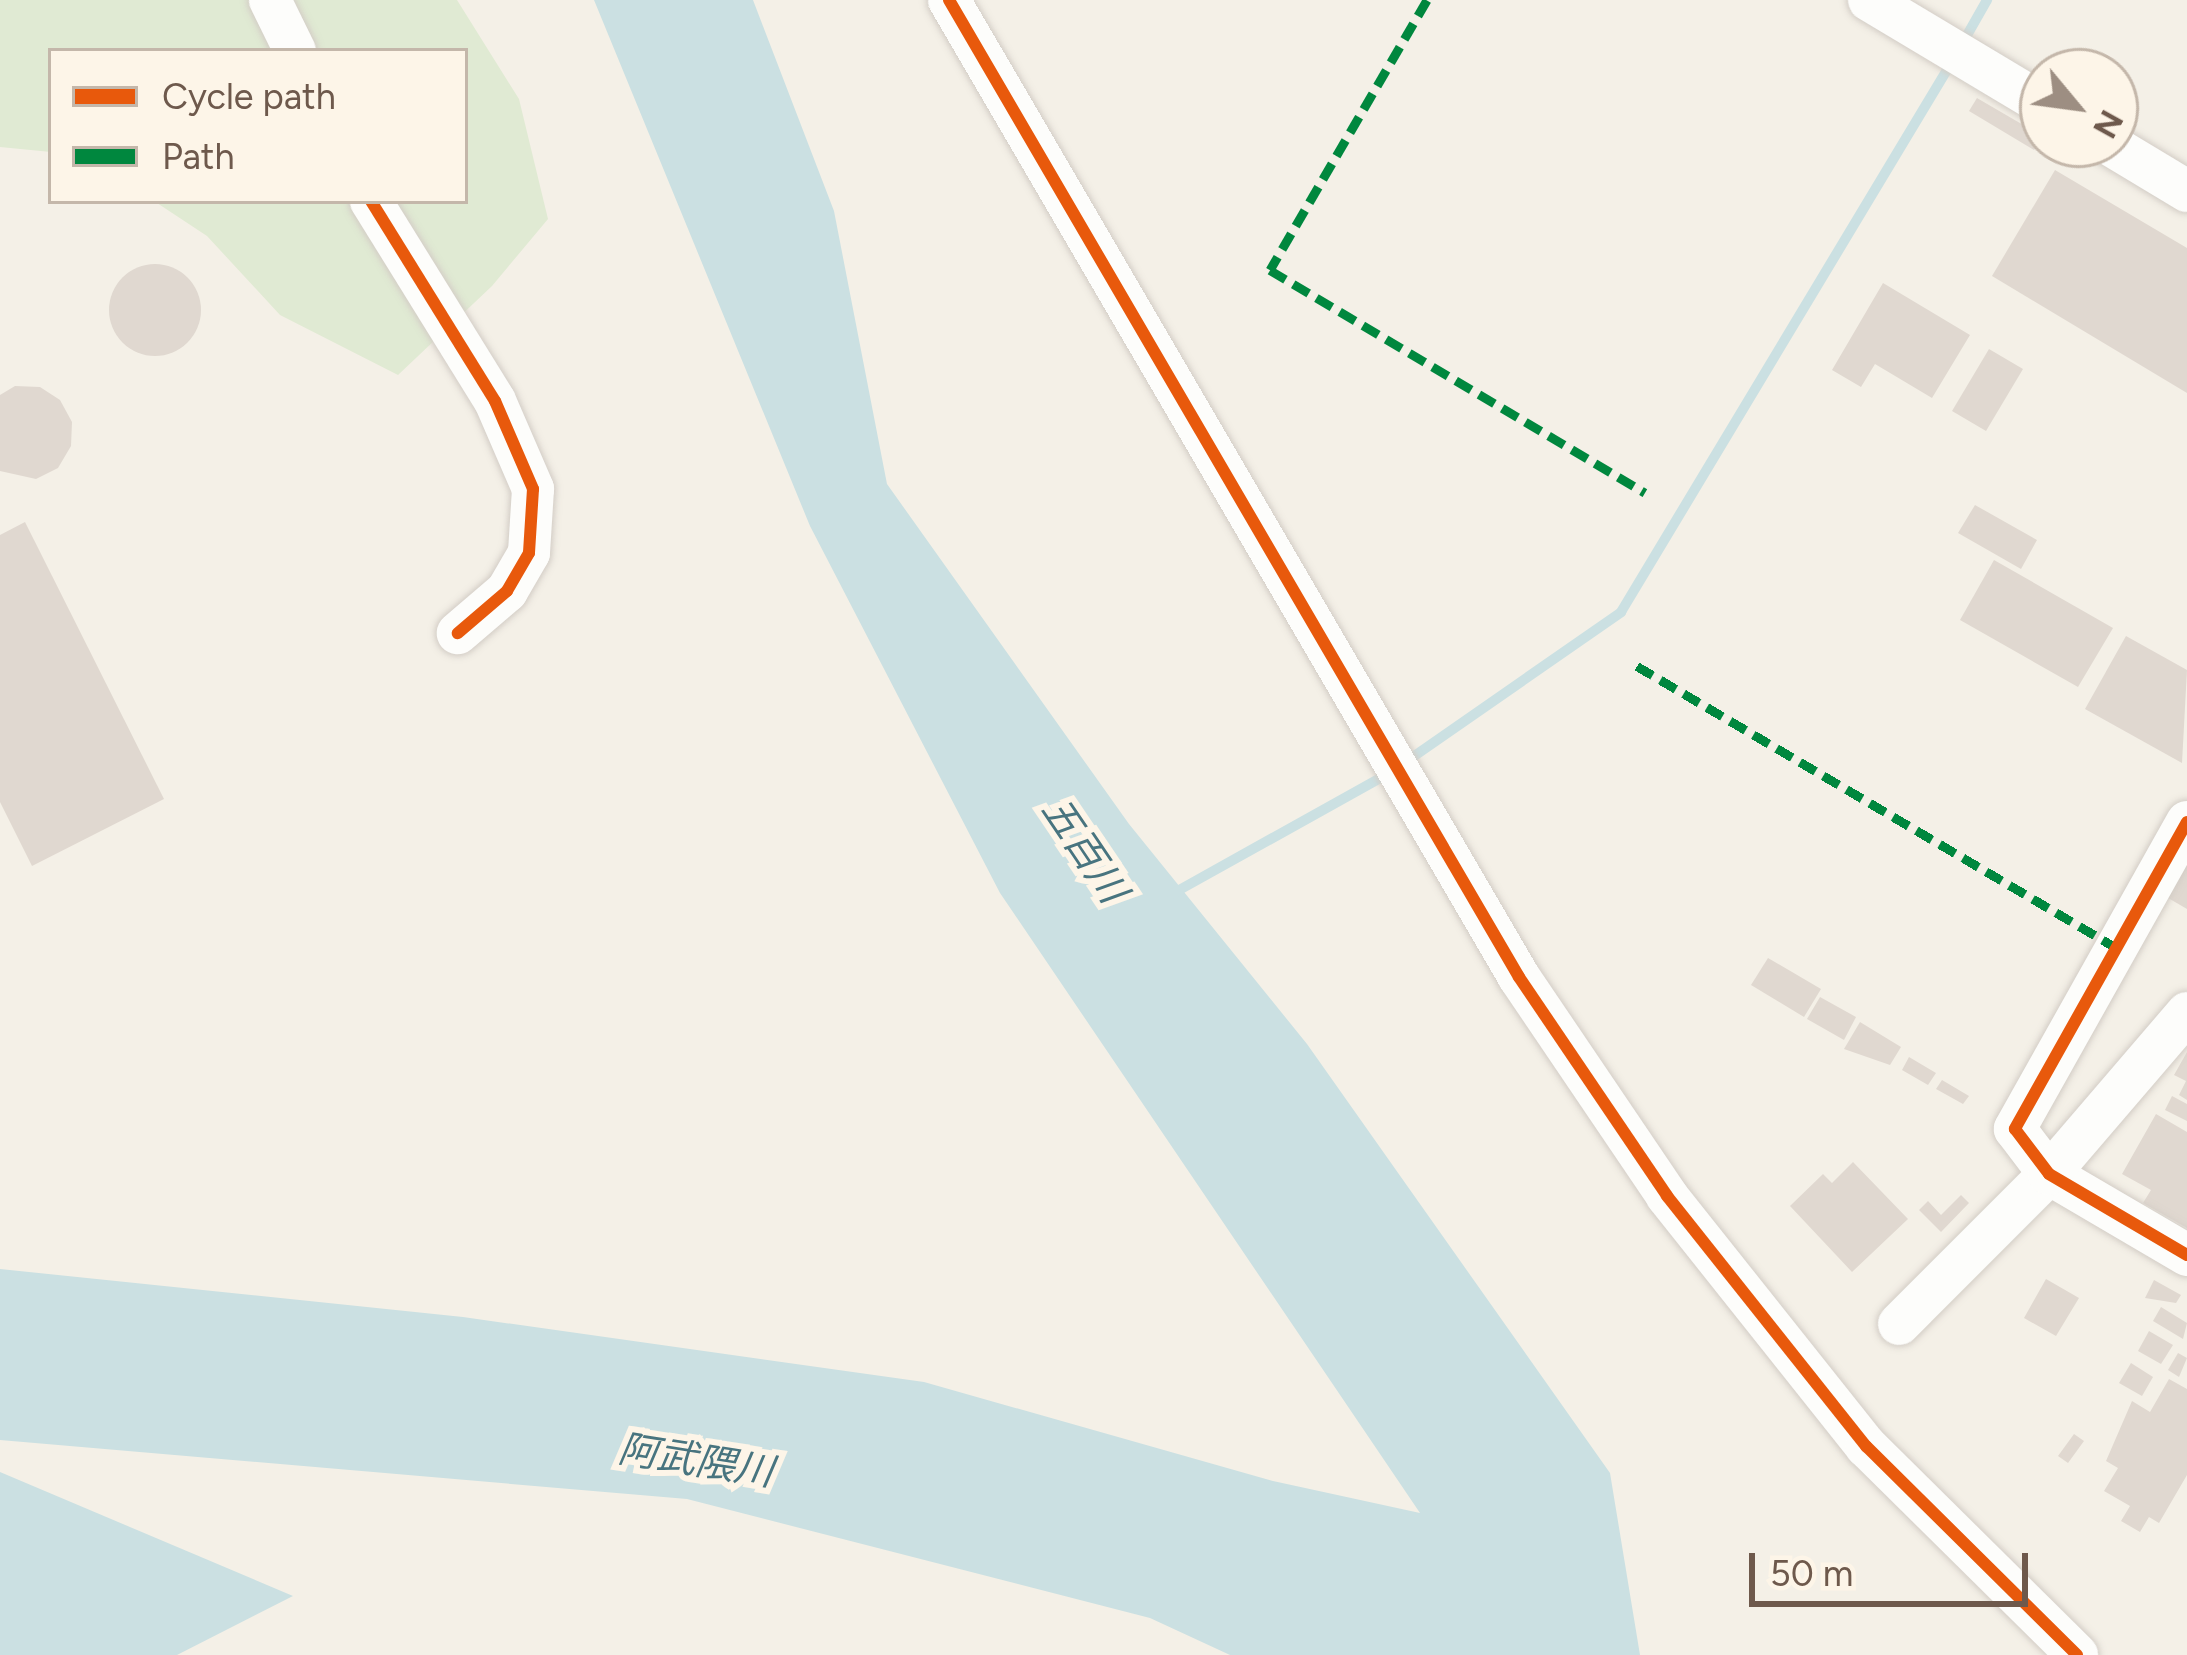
<!DOCTYPE html>
<meta charset="utf-8">
<style>
body{margin:0}
#map{position:relative;width:2187px;height:1655px;overflow:hidden;background:#f4f0e7;font-family:Figtree,"Noto Sans JP",sans-serif}
div>[style]{position:absolute}
.green>*{inset:0;background:#e0ead3}
.water>*{inset:0;background:#cbe0e2}
.stream>*{height:10px;margin:-5px;padding:0 5px;transform-origin:5px;border-radius:5px;background:#cbe0e2}
.building>*{inset:0;background:#e0d8d0}
.round{border-radius:50%}
.roads{filter:drop-shadow(0 0 3px #d3cdc6) drop-shadow(0 0 3px #d3cdc6)}
.street>*{height:42px;margin:-21px;padding:0 21px;transform-origin:21px;border-radius:21px;background:#fdfdfb}
.quiet>*{height:9px;margin-top:-4.5px;transform-origin:0;background:repeating-linear-gradient(90deg,#00873e 0 18px,transparent 0 27px)}
.cycleway>*{height:12px;margin:-6px;padding:0 6px;transform-origin:6px;border-radius:6px;background:#e8590c}
span{translate:-50% -50%;white-space:nowrap;text-align:center;line-height:1.15;-webkit-text-stroke:12px #fdf5e8;paint-order:stroke}
.water-label{font-size:39px;color:#48747f;font-style:italic}
.legend{position:absolute;left:48px;top:48px;width:420px;height:156px;box-sizing:border-box;background:#fdf5e8;border:3px solid #c4b7aa;margin:0;padding:15px 21px;list-style:none;font-size:36px;color:#6e594c}
.legend li{display:flex;align-items:center;gap:24px;height:60px}
.legend b{width:60px;border:3px solid #c4b7aa}
.north{position:absolute;left:2019px;top:48px;width:120px;height:120px;box-sizing:border-box;background:#fdf5e8;border:3px solid #c4b7aa;border-radius:50%;rotate:119deg;font-size:33px;font-weight:700;line-height:48px;text-align:center;color:#6e594c}
.north::after{content:'';display:block;margin:auto;width:42px;height:54px;background:#9d8e82;clip-path:polygon(50% 0,100% 100%,50% 72%,0 100%)}
.scale{position:absolute;left:1749px;top:1553px;width:279px;height:54px;box-sizing:border-box;border:6px solid #6e594c;border-top:0;padding-left:15px;font-size:36px;line-height:42px;white-space:nowrap;color:#6e594c;-webkit-text-stroke:9px #fdf5e8;paint-order:stroke}
</style>
<div id="map">
<div class="green">
<div style="clip-path:polygon(0 0,457px 0,519px 99px,548px 219px,492px 286px,398px 375px,280px 315px,207px 236px,154px 201px,465px 201px,465px 51px,51px 51px,51px 152px,0 147px)"></div>
</div>
<div class="water">
<div style="clip-path:polygon(594px 0,753px 0,834px 211px,887px 484px,1129px 824px,1307px 1044px,1610px 1473px,1640px 1655px,1230px 1655px,1150px 1618px,687px 1499px,0 1440px,0 1269px,463px 1317px,924px 1382px,1273px 1481px,1420px 1513px,1000px 893px,810px 526px)"></div>
<div style="clip-path:polygon(0 1472px,293px 1596px,177px 1655px,0 1655px)"></div>
</div>
<div class="stream">
<div style="left:1962px;top:44px;width:51px;rotate:-60.4deg"></div>
<div style="left:1407px;top:761px;width:261px;rotate:-34.8deg"></div>
<div style="left:1621px;top:612px;width:644px;rotate:-58.98deg"></div>
<div style="left:1172px;top:894px;width:251px;rotate:-29.1deg"></div>
</div>
<div class="building">
<div style="clip-path:polygon(1977px 98px,2042px 136px,2034px 150px,1969px 111px)"></div>
<div style="clip-path:polygon(2055px 170px,2187px 248px,2187px 393px,1992px 276px)"></div>
<div class="round" style="left:109px;top:264px;width:92px;height:92px"></div>
<div style="clip-path:polygon(1883px 283px,1970px 335px,1932px 398px,1875px 364px,1861px 387px,1832px 370px)"></div>
<div style="clip-path:polygon(1989px 349px,2023px 369px,1986px 431px,1952px 411px)"></div>
<div style="clip-path:polygon(15px 386px,40px 387px,60px 400px,72px 422px,71px 446px,58px 468px,36px 479px,0 471px,0 395px)"></div>
<div style="clip-path:polygon(1975px 505px,2037px 540px,2021px 569px,1958px 533px)"></div>
<div style="clip-path:polygon(25px 522px,164px 799px,32px 866px,0 802px,0 535px)"></div>
<div style="clip-path:polygon(1994px 560px,2113px 628px,2078px 687px,1960px 620px)"></div>
<div style="clip-path:polygon(2126px 636px,2187px 670px,2182px 763px,2085px 709px)"></div>
<div style="clip-path:polygon(2187px 863px,2187px 909px,2163px 895px)"></div>
<div style="clip-path:polygon(1768px 958px,1821px 989px,1804px 1017px,1751px 985px)"></div>
<div style="clip-path:polygon(1820px 997px,1856px 1017px,1844px 1040px,1807px 1019px)"></div>
<div style="clip-path:polygon(1860px 1022px,1901px 1047px,1890px 1065px,1844px 1049px)"></div>
<div style="clip-path:polygon(2187px 1052px,2187px 1100px,2179px 1095px,2186px 1081px,2174px 1075px)"></div>
<div style="clip-path:polygon(1909px 1057px,1936px 1073px,1928px 1085px,1902px 1070px)"></div>
<div style="clip-path:polygon(1942px 1080px,1969px 1096px,1963px 1104px,1936px 1089px)"></div>
<div style="clip-path:polygon(2172px 1096px,2187px 1104px,2187px 1121px,2165px 1110px)"></div>
<div style="clip-path:polygon(2156px 1114px,2187px 1132px,2187px 1228px,2143px 1203px,2151px 1190px,2122px 1174px)"></div>
<div style="clip-path:polygon(1853px 1162px,1908px 1219px,1852px 1272px,1790px 1206px,1823px 1174px,1832px 1183px)"></div>
<div style="clip-path:polygon(1961px 1195px,1969px 1203px,1941px 1232px,1919px 1210px,1928px 1201px,1941px 1215px)"></div>
<div style="clip-path:polygon(2046px 1279px,2079px 1298px,2056px 1336px,2024px 1318px)"></div>
<div style="clip-path:polygon(2154px 1280px,2181px 1295px,2176px 1303px,2145px 1298px)"></div>
<div style="clip-path:polygon(2161px 1307px,2187px 1323px,2183px 1339px,2153px 1321px)"></div>
<div style="clip-path:polygon(2149px 1331px,2173px 1345px,2161px 1364px,2138px 1351px)"></div>
<div style="clip-path:polygon(2178px 1353px,2187px 1358px,2179px 1377px,2168px 1370px)"></div>
<div style="clip-path:polygon(2131px 1363px,2153px 1377px,2142px 1396px,2119px 1383px)"></div>
<div style="clip-path:polygon(2169px 1379px,2187px 1389px,2187px 1475px,2159px 1523px,2149px 1517px,2140px 1532px,2121px 1521px,2130px 1506px,2104px 1491px,2118px 1468px,2106px 1461px,2132px 1401px,2150px 1412px)"></div>
<div style="clip-path:polygon(2074px 1434px,2084px 1441px,2068px 1463px,2058px 1456px)"></div>
</div>
<div class="roads">
<div class="street">
<div style="left:270px;top:0;width:57px;rotate:63.9deg"></div>
<div style="left:949px;top:0;width:1131px;rotate:59.74deg"></div>
<div style="left:1519px;top:977px;width:264px;rotate:55.9deg"></div>
<div style="left:1667px;top:1196px;width:320px;rotate:51.5deg"></div>
<div style="left:1866px;top:1446px;width:297px;rotate:44.7deg"></div>
<div style="left:1869px;top:0;width:203px;rotate:30.9deg"></div>
<div style="left:2109px;top:144px;width:91px;rotate:31.1deg"></div>
<div style="left:371px;top:201px;width:235px;rotate:58.2deg"></div>
<div style="left:495px;top:401px;width:96px;rotate:66.6deg"></div>
<div style="left:533px;top:489px;width:64px;rotate:93.6deg"></div>
<div style="left:529px;top:553px;width:44px;rotate:120.1deg"></div>
<div style="left:507px;top:591px;width:65px;rotate:139.4deg"></div>
<div style="left:2187px;top:822px;width:352px;rotate:119.3deg"></div>
<div style="left:2015px;top:1129px;width:56px;rotate:52.9deg"></div>
<div style="left:2049px;top:1174px;width:160px;rotate:30.4deg"></div>
<div style="left:1899px;top:1324px;width:212px;rotate:-45deg"></div>
<div style="left:2049px;top:1174px;width:212px;rotate:-49.4deg"></div>
</div>
</div>
<div class="quiet">
<div style="left:1427px;top:0;width:312px;rotate:120.2deg"></div>
<div style="left:1270px;top:270px;width:436px;rotate:30.7deg"></div>
<div style="left:1637px;top:666px;width:554px;rotate:30.45deg"></div>
</div>
<div class="cycleway">
<div style="left:949px;top:0;width:1131px;rotate:59.74deg"></div>
<div style="left:1519px;top:977px;width:264px;rotate:55.9deg"></div>
<div style="left:1667px;top:1196px;width:320px;rotate:51.5deg"></div>
<div style="left:1866px;top:1446px;width:297px;rotate:44.7deg"></div>
<div style="left:371px;top:201px;width:235px;rotate:58.2deg"></div>
<div style="left:495px;top:401px;width:96px;rotate:66.6deg"></div>
<div style="left:533px;top:489px;width:64px;rotate:93.6deg"></div>
<div style="left:529px;top:553px;width:44px;rotate:120.1deg"></div>
<div style="left:507px;top:591px;width:65px;rotate:139.4deg"></div>
<div style="left:2187px;top:822px;width:352px;rotate:119.3deg"></div>
<div style="left:2015px;top:1129px;width:56px;rotate:52.9deg"></div>
<div style="left:2049px;top:1174px;width:160px;rotate:30.4deg"></div>
</div>
<div class="water-label">
<span style="left:1084px;top:850px;rotate:56deg">五百川</span>
<span style="left:696px;top:1461px;rotate:9deg">阿武隈川</span>
</div>
<ul class="legend">
<li><b style="height:15px;background:#e8590c"></b>Cycle path</li>
<li><b style="height:15px;background:#00873e"></b>Path</li>
</ul>
<div class="north">N</div>
<div class="scale">50 m</div>
</div>
